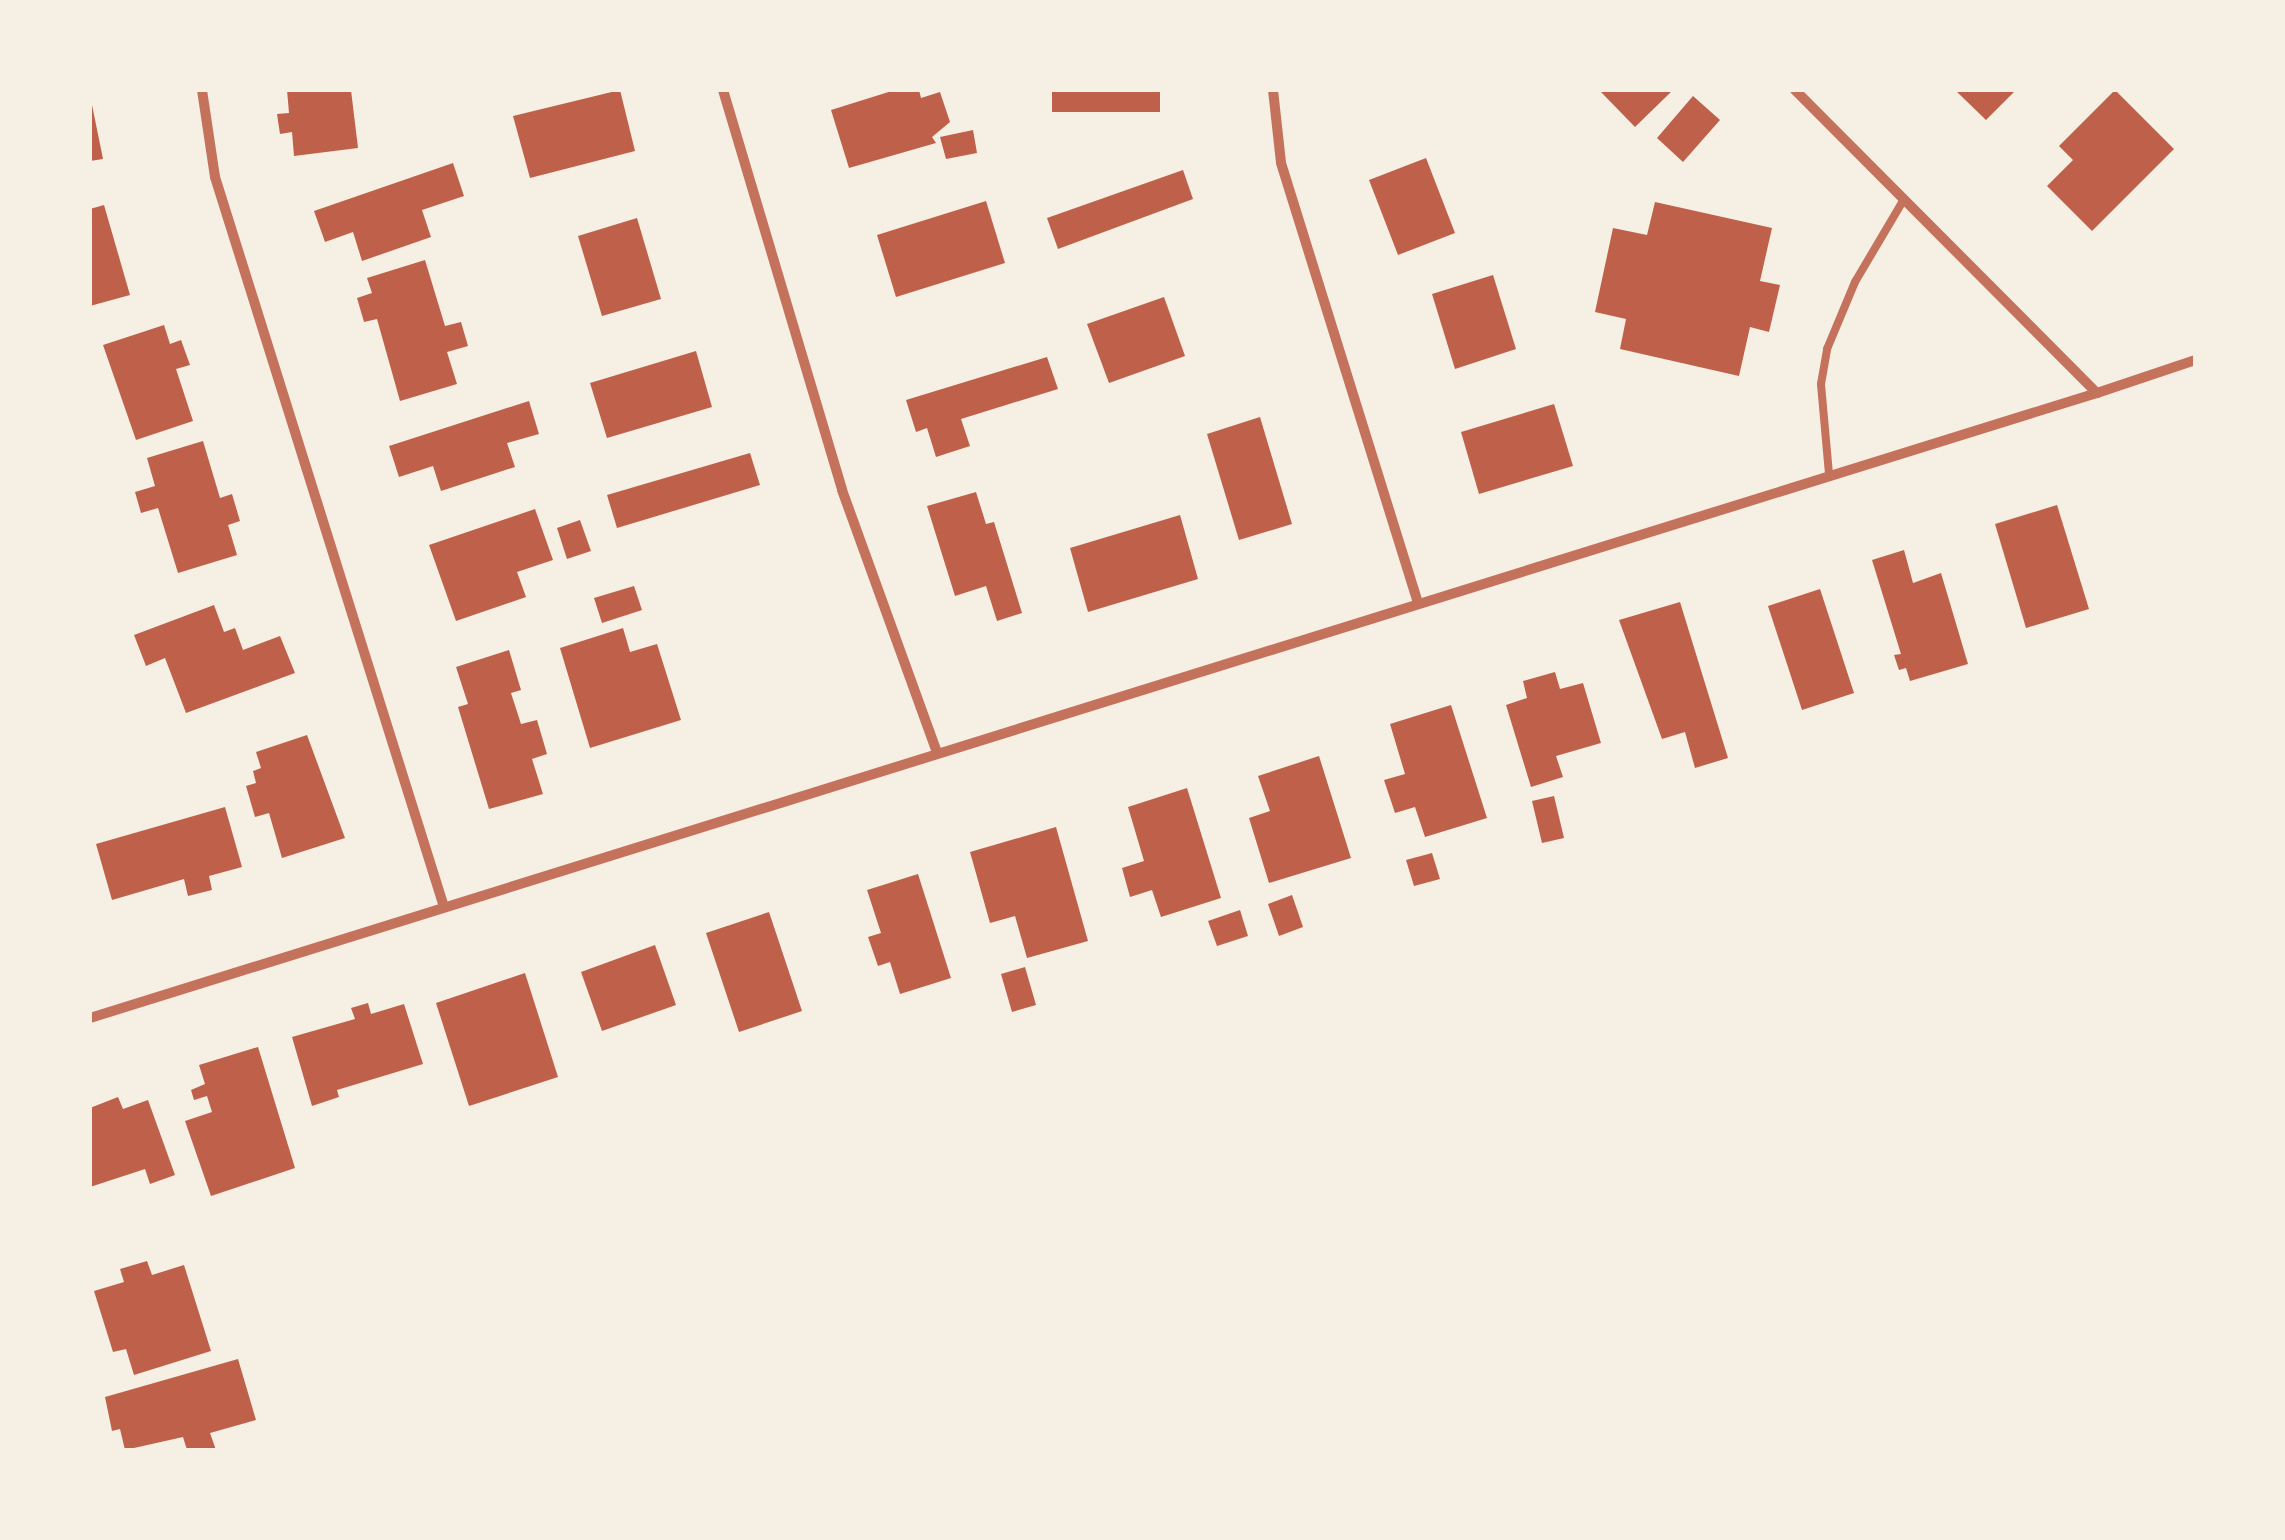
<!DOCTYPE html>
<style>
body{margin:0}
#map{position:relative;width:2285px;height:1540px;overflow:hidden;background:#f6efe4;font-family:Arial,sans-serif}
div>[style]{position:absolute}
.building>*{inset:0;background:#bf614a}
.service>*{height:8px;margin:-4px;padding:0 4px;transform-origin:4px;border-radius:4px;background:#c5725c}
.minor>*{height:10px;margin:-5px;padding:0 5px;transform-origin:5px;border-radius:5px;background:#c5725c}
span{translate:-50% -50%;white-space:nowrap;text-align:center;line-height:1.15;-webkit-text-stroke:9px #f6efe4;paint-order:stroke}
.frame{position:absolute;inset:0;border:92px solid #f6efe4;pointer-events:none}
</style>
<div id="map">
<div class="building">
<div style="clip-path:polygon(287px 90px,351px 90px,358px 148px,294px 156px,292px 132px,280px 134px,277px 114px,289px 113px)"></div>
<div style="clip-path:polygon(620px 90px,635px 151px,530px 178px,513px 116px)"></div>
<div style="clip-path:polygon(895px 90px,919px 90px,921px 98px,940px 92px,950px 122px,932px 137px,936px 143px,849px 168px,831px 110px)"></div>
<div style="clip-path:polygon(1052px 90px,1160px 90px,1160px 112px,1052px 112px)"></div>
<div style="clip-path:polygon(1599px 90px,1673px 90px,1635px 127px)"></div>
<div style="clip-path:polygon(1955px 90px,2016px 90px,1986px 120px)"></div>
<div style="clip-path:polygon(2115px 90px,2174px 149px,2092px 231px,2047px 186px,2073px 160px,2059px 146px)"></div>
<div style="clip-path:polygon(90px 95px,103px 159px,90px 161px)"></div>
<div style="clip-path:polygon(1693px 96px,1720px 120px,1683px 162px,1657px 138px)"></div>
<div style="clip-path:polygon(973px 130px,977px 153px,946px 159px,940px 137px)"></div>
<div style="clip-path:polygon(1426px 158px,1455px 233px,1398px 255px,1369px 180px)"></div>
<div style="clip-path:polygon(453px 163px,464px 196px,422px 210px,431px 237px,362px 261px,353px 232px,325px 242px,314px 211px)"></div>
<div style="clip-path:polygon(1183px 170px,1193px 199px,1058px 249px,1047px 218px)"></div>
<div style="clip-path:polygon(986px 201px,1005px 263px,896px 297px,877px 235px)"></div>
<div style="clip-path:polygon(1655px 202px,1772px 228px,1760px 281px,1780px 285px,1769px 332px,1750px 327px,1739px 376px,1620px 349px,1626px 319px,1595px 312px,1613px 228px,1647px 235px)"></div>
<div style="clip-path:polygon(104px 205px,130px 295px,90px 306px,90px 209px)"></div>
<div style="clip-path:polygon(637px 218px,661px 299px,602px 316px,578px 236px)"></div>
<div style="clip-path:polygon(425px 260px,445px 326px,461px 322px,468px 346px,447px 352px,457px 384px,400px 401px,377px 319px,364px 322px,357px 298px,372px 293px,367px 278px)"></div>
<div style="clip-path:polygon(1493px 275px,1516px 349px,1455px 369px,1432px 294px)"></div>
<div style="clip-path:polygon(1164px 297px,1185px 356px,1109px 383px,1087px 324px)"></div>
<div style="clip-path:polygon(164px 325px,170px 344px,181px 340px,190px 365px,176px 369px,193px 421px,136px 440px,103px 345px)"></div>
<div style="clip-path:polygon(696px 351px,712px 407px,607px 438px,590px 383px)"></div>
<div style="clip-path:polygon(1047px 357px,1058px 389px,961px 419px,970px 446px,936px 457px,927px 428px,916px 432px,906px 400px)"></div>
<div style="clip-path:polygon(529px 401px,539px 434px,507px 443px,515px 467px,441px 491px,433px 466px,399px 477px,389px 446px)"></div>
<div style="clip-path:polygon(1554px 404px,1573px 466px,1479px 494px,1461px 432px)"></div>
<div style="clip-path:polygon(1260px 417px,1292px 524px,1239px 540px,1207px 434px)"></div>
<div style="clip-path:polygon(203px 441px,220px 498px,232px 494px,240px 521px,228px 525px,237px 555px,178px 573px,158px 508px,141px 513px,135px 492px,155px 486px,147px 458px)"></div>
<div style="clip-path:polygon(750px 453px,760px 485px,617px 528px,607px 495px)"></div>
<div style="clip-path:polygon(976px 492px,986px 524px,994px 522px,1022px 613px,997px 621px,986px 586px,955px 596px,927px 506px)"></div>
<div style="clip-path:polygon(2057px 505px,2089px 609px,2026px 628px,1995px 524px)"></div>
<div style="clip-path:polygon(535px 509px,553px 560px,517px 572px,526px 597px,456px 621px,429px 545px)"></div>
<div style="clip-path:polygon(1180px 515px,1198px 579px,1088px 612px,1070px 548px)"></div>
<div style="clip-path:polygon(580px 520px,591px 551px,567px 559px,557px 528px)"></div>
<div style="clip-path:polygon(1904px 550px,1913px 583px,1941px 573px,1968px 664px,1910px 681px,1906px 668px,1899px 670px,1894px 655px,1901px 654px,1872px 560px)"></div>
<div style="clip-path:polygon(634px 586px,642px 610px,602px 623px,594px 598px)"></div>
<div style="clip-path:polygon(1820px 589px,1854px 693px,1802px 710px,1768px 606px)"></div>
<div style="clip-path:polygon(1680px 602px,1728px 758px,1695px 768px,1685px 732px,1662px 739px,1619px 620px)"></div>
<div style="clip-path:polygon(214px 605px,224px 632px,235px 628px,243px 650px,280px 636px,295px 673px,186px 713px,165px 658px,146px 666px,134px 635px)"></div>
<div style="clip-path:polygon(623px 628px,630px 652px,657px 644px,681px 720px,590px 748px,560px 648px)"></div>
<div style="clip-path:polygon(509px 650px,521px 690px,511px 693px,521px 724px,537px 720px,547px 754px,532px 759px,543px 794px,489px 809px,458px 707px,468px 704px,456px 667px)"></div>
<div style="clip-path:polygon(1555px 672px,1560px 689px,1583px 683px,1601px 743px,1556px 756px,1563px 777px,1531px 787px,1506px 705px,1527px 698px,1523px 681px)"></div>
<div style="clip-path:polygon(1451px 705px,1487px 818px,1425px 837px,1415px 807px,1395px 813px,1384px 780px,1405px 774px,1390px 724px)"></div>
<div style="clip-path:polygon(307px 735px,345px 838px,282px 858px,269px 813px,255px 817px,246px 786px,256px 783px,253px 771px,261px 768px,256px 752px)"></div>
<div style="clip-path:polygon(1319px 756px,1351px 858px,1269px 883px,1249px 818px,1270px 811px,1258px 776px)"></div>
<div style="clip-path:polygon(1187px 788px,1221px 898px,1161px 917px,1152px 890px,1130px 897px,1122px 868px,1144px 861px,1128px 807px)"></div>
<div style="clip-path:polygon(1554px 796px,1564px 838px,1542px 843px,1532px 801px)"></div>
<div style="clip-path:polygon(225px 807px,242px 867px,209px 876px,212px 890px,188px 896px,184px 879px,112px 900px,96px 844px)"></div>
<div style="clip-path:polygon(1056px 827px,1088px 941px,1027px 958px,1015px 916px,990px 923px,970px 852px)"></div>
<div style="clip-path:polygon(1432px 853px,1440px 879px,1414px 886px,1406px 860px)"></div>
<div style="clip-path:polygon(918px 874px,951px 978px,900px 994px,890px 962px,878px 966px,868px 937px,881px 933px,867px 890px)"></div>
<div style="clip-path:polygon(1292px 895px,1303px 927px,1279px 936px,1268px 904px)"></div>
<div style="clip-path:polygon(1240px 910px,1248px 936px,1217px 946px,1208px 921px)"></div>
<div style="clip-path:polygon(769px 912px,802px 1011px,739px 1032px,706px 933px)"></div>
<div style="clip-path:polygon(655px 945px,676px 1005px,602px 1031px,581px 972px)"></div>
<div style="clip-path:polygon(1025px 967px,1036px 1005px,1012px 1012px,1001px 974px)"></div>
<div style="clip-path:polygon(525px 973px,558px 1077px,469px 1106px,436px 1003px)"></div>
<div style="clip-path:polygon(368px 1003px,371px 1014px,404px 1004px,423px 1064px,337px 1090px,339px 1097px,312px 1106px,292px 1037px,355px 1019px,351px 1008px)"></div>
<div style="clip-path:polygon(258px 1047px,295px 1168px,211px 1196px,185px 1121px,212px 1112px,207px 1096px,194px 1100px,191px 1090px,205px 1084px,199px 1065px)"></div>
<div style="clip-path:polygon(118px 1097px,123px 1109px,148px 1100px,175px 1175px,150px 1184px,145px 1169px,90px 1187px,90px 1108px)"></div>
<div style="clip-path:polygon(147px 1261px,152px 1275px,184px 1265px,211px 1351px,134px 1375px,126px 1349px,113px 1352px,94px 1291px,124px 1282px,120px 1269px)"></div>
<div style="clip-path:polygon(238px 1359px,256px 1420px,210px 1433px,216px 1450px,187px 1450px,183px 1437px,125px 1450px,120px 1429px,112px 1431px,105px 1397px)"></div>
</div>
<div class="service">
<div style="left:1829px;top:474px;width:90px;rotate:-95.1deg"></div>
<div style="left:1821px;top:384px;width:36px;rotate:-80deg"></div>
<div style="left:1827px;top:349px;width:73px;rotate:-67.3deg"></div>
<div style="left:1855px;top:282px;width:96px;rotate:-59.4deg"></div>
</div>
<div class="minor">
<div style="left:202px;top:90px;width:88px;rotate:81.5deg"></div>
<div style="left:215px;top:177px;width:765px;rotate:72.58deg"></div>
<div style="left:723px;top:90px;width:417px;rotate:73.4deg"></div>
<div style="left:842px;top:490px;width:280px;rotate:70.1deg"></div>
<div style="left:1273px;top:90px;width:73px;rotate:83.7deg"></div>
<div style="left:1281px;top:163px;width:460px;rotate:72.7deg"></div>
<div style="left:1795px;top:90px;width:428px;rotate:45.1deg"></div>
<div style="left:2097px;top:393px;width:103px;rotate:-18.6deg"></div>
<div style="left:90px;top:1018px;width:2102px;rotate:-17.3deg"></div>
</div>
<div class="frame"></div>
</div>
